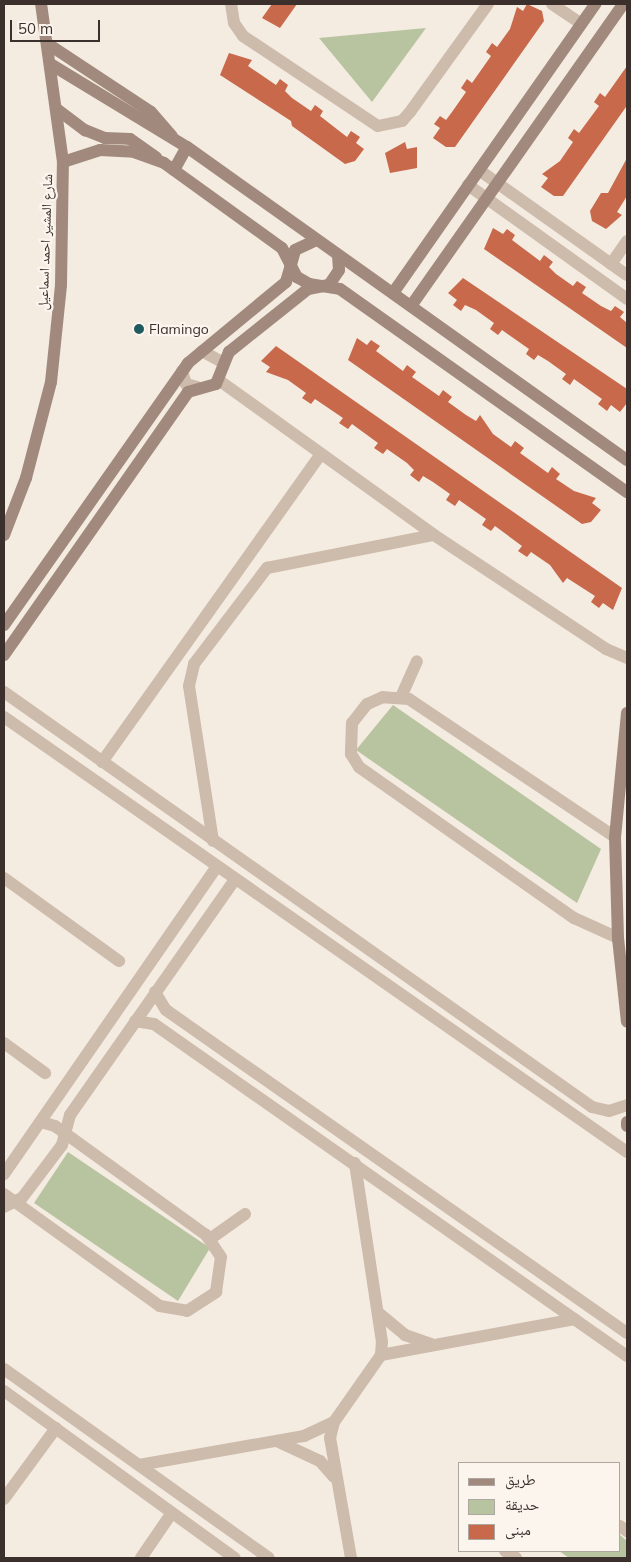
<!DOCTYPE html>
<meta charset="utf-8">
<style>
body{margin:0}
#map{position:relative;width:631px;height:1562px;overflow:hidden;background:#f4ebe1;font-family:Mulish,"Noto Naskh Arabic",sans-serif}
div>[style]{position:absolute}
.green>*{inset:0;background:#b8c4a0}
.building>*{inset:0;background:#c8694b}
.street>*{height:12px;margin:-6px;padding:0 6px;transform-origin:6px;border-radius:6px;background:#cdbbac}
.secondary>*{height:12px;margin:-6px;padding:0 6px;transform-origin:6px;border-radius:6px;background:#a18a7d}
.dots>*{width:14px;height:14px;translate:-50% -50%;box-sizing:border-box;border:2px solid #fbf5ee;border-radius:50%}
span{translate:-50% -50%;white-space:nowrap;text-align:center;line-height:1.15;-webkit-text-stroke:4.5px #fbf5ee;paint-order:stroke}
.street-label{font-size:14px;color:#3b302b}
.poi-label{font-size:14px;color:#3b302b}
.left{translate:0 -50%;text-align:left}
.frame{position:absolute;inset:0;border:5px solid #3b302b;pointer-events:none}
.legend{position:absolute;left:458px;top:1462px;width:162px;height:90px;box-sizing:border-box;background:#fbf5ee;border:1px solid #aea6a0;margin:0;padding:6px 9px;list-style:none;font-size:15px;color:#3b302b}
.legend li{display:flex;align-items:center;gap:10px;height:25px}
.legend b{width:25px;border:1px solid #aea6a0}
.scale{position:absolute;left:10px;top:20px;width:90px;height:22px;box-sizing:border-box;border:2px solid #3b302b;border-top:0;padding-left:6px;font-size:15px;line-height:18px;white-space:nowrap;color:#3b302b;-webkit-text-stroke:4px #fbf5ee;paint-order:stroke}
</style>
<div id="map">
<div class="green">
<div style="clip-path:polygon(426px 28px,372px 102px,319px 38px)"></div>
<div style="clip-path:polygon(393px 705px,601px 849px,577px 903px,356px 750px)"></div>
<div style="clip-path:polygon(68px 1152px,210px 1248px,178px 1301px,34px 1203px)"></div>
<div style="clip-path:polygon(620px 1535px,627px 1541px,627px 1558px,569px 1558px,559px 1551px,620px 1551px)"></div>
</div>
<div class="building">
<div style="clip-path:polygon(272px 4px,297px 4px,280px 28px,262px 18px)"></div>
<div style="clip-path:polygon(527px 4px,542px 11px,544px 21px,455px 147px,446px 147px,433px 138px,440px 128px,434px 124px,440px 116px,446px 120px,452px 112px,466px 92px,461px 88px,467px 79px,472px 83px,491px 56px,486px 52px,492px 43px,497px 47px,510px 29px,517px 7px,523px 11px)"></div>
<div style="clip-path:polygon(229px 53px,252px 60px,248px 66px,276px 85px,280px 79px,288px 85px,285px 91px,292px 98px,311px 111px,315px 105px,323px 111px,320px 116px,347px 137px,351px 131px,360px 137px,356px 143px,364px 149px,355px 161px,345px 164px,292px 126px,291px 121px,220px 75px)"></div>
<div style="clip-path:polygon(627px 66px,626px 107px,563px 196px,554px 196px,541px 187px,548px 178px,542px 174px,560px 161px,573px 142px,568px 138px,574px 129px,579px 133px,599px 106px,594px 102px,600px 93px,605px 97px)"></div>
<div style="clip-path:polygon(405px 142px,407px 149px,417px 147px,417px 168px,390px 173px,385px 153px)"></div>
<div style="clip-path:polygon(627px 158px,627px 196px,617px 212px,622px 215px,606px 229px,592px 221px,590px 211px,601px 193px,608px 193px)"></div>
<div style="clip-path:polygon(493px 228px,503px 234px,507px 229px,515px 235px,512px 240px,540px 261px,544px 255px,553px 262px,549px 267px,556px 274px,573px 286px,577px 281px,586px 287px,582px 293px,601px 306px,611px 311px,615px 306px,624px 312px,620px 317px,627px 323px,627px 348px,484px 249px)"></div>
<div style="clip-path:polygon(463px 278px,627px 389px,627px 403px,620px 412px,611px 405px,607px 411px,598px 404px,602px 399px,574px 379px,570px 385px,562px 379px,566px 374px,548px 361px,538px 355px,534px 360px,526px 354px,529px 349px,502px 330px,498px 335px,490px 329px,494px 323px,476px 310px,465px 305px,461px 311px,453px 305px,457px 300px,448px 293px)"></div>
<div style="clip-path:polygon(357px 338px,367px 345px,371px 340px,380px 346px,376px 351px,403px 371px,407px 365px,416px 372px,412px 377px,439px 396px,443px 390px,452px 397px,448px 402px,466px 415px,476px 421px,480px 415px,493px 434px,511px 447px,515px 441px,524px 448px,520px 453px,548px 473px,552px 467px,560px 474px,556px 479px,574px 491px,596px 498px,592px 503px,601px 510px,591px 522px,582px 524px,348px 360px)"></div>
<div style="clip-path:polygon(276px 346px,622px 588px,613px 610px,603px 603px,599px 608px,591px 602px,595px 596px,567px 578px,563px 583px,550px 565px,531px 552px,527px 557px,518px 551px,522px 546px,495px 526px,491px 531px,482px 525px,486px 519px,459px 500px,455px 506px,446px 500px,450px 494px,433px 482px,423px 476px,419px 482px,410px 475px,414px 470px,407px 463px,387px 449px,383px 454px,374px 448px,378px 443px,352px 424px,348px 429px,339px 423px,343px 418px,315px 399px,311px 404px,302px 398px,306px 393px,288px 380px,266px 372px,270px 367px,261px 361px)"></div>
</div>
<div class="street">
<div style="left:231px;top:4px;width:19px;rotate:81deg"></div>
<div style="left:234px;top:23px;width:16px;rotate:55deg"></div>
<div style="left:243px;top:36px;width:162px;rotate:33.7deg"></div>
<div style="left:378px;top:126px;width:25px;rotate:-12deg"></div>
<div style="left:402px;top:121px;width:12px;rotate:-48deg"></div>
<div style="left:410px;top:112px;width:133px;rotate:-54.2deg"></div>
<div style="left:552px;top:4px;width:32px;rotate:34deg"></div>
<div style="left:479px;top:170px;width:181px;rotate:35.4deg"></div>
<div style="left:468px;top:185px;width:196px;rotate:35.6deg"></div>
<div style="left:611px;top:264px;width:28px;rotate:-55deg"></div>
<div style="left:202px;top:351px;width:25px;rotate:29deg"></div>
<div style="left:182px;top:371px;width:14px;rotate:73deg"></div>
<div style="left:186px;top:384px;width:11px;rotate:15deg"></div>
<div style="left:220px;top:381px;width:264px;rotate:35.7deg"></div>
<div style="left:434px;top:535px;width:206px;rotate:33.5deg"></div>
<div style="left:606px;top:649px;width:23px;rotate:23deg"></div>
<div style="left:4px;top:692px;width:720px;rotate:35.21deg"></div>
<div style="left:592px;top:1107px;width:17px;rotate:13deg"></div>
<div style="left:609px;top:1111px;width:19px;rotate:-18deg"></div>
<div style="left:401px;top:697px;width:39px;rotate:-66deg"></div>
<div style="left:4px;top:717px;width:760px;rotate:34.92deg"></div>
<div style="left:102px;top:762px;width:377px;rotate:-54.6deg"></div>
<div style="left:615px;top:837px;width:248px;rotate:-146.2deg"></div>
<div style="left:409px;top:699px;width:26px;rotate:-176deg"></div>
<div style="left:383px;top:697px;width:17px;rotate:156deg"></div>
<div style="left:367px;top:704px;width:24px;rotate:128deg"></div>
<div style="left:352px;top:723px;width:31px;rotate:92deg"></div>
<div style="left:351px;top:754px;width:15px;rotate:58deg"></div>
<div style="left:359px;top:767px;width:263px;rotate:35.1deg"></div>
<div style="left:574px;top:918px;width:48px;rotate:24.4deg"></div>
<div style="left:213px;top:841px;width:157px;rotate:-98.8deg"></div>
<div style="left:189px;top:686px;width:23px;rotate:-77deg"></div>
<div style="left:194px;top:664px;width:121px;rotate:-52.8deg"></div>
<div style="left:267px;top:568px;width:170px;rotate:-11.2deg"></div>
<div style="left:4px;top:878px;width:142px;rotate:35.8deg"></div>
<div style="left:155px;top:992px;width:21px;rotate:59deg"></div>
<div style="left:166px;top:1010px;width:563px;rotate:35.02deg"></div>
<div style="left:135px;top:1021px;width:19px;rotate:9deg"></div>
<div style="left:154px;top:1024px;width:578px;rotate:35.07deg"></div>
<div style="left:4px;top:1043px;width:51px;rotate:36.2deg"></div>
<div style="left:4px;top:1174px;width:374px;rotate:-55.3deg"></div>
<div style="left:4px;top:1194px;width:192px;rotate:35.7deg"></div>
<div style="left:160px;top:1306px;width:27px;rotate:10deg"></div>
<div style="left:187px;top:1311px;width:35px;rotate:-33deg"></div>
<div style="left:216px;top:1292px;width:35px;rotate:-82deg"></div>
<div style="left:221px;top:1257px;width:27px;rotate:-124deg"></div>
<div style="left:206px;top:1235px;width:186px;rotate:-144.2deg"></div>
<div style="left:55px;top:1126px;width:15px;rotate:-164deg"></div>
<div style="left:4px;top:1207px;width:20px;rotate:-27deg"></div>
<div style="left:22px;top:1198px;width:66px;rotate:-53deg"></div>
<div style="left:62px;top:1145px;width:31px;rotate:-75deg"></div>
<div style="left:70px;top:1115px;width:288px;rotate:-55deg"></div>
<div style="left:210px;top:1239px;width:43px;rotate:-35.5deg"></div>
<div style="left:380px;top:1314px;width:33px;rotate:40deg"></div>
<div style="left:405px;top:1335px;width:28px;rotate:19deg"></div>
<div style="left:381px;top:1355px;width:197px;rotate:-10.5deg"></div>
<div style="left:4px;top:1369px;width:325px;rotate:35.5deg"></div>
<div style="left:4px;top:1391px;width:285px;rotate:35.9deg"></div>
<div style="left:279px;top:1442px;width:45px;rotate:24.9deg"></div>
<div style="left:320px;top:1461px;width:21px;rotate:49deg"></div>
<div style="left:139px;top:1465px;width:168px;rotate:-10deg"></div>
<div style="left:304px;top:1436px;width:33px;rotate:-25deg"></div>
<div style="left:4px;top:1499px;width:88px;rotate:-53.8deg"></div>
<div style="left:620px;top:1526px;width:9px;rotate:36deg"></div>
<div style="left:505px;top:1551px;width:13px;rotate:32deg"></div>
<div style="left:141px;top:1558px;width:53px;rotate:-55.7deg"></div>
<div style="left:351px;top:1558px;width:122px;rotate:-99.9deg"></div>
<div style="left:330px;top:1438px;width:16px;rotate:-76deg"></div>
<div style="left:334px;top:1422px;width:82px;rotate:-55deg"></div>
<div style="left:381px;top:1355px;width:13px;rotate:-86deg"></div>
<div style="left:382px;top:1342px;width:181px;rotate:-98.6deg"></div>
</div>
<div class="secondary">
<div style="left:48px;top:44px;width:123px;rotate:33.4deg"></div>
<div style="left:151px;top:112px;width:32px;rotate:49deg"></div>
<div style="left:52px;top:65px;width:158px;rotate:31.3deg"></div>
<div style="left:187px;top:147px;width:540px;rotate:35.43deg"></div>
<div style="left:58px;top:110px;width:34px;rotate:37deg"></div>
<div style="left:85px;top:130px;width:22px;rotate:22deg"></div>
<div style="left:105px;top:138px;width:25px;rotate:2deg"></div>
<div style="left:130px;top:139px;width:32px;rotate:35deg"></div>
<div style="left:63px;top:162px;width:39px;rotate:-18deg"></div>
<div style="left:100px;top:150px;width:34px;rotate:3deg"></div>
<div style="left:134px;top:152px;width:32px;rotate:20deg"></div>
<div style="left:164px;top:163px;width:145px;rotate:35.8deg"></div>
<div style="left:282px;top:248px;width:33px;rotate:63deg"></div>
<div style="left:297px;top:277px;width:14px;rotate:30deg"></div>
<div style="left:309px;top:284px;width:31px;rotate:9deg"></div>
<div style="left:340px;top:289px;width:352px;rotate:35.3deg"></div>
<div style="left:174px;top:170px;width:26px;rotate:-61deg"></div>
<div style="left:393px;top:293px;width:353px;rotate:-55deg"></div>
<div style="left:411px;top:306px;width:369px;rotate:-54.9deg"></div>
<div style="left:4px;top:535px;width:61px;rotate:-68.9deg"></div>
<div style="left:26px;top:478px;width:99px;rotate:-75.4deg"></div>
<div style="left:51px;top:382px;width:98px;rotate:-84.1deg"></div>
<div style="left:61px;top:285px;width:123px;rotate:-89.1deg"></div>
<div style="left:63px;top:162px;width:160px;rotate:-97.9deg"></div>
<div style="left:4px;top:625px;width:320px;rotate:-54.9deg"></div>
<div style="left:188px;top:363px;width:127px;rotate:-39.6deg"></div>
<div style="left:286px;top:282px;width:33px;rotate:-74deg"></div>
<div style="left:295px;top:250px;width:23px;rotate:-25deg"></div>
<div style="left:4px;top:655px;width:321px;rotate:-55deg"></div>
<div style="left:188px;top:392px;width:29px;rotate:-16deg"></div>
<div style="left:216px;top:384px;width:35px;rotate:-68deg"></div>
<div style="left:229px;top:352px;width:101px;rotate:-38.6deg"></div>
<div style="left:308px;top:289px;width:21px;rotate:-11deg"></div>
<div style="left:329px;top:285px;width:18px;rotate:-56deg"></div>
<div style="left:339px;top:270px;width:15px;rotate:-94deg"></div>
<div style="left:627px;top:713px;width:125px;rotate:95.5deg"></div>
<div style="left:615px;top:837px;width:101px;rotate:88.3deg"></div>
<div style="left:618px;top:938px;width:84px;rotate:83.9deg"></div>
<div style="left:627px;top:1122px;width:4px;rotate:90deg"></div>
</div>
<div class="dots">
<div style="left:139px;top:329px;background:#1f5a5e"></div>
</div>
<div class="street-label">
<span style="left:45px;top:242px;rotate:-88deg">شارع المشير احمد اسماعيل</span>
</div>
<div class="poi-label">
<span class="left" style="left:149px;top:329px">Flamingo</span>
</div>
<div class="frame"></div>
<ul class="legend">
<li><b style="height:6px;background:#a18a7d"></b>طريق</li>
<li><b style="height:14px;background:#b8c4a0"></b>حديقة</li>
<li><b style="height:14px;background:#c8694b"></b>مبنى</li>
</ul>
<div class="scale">50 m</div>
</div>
